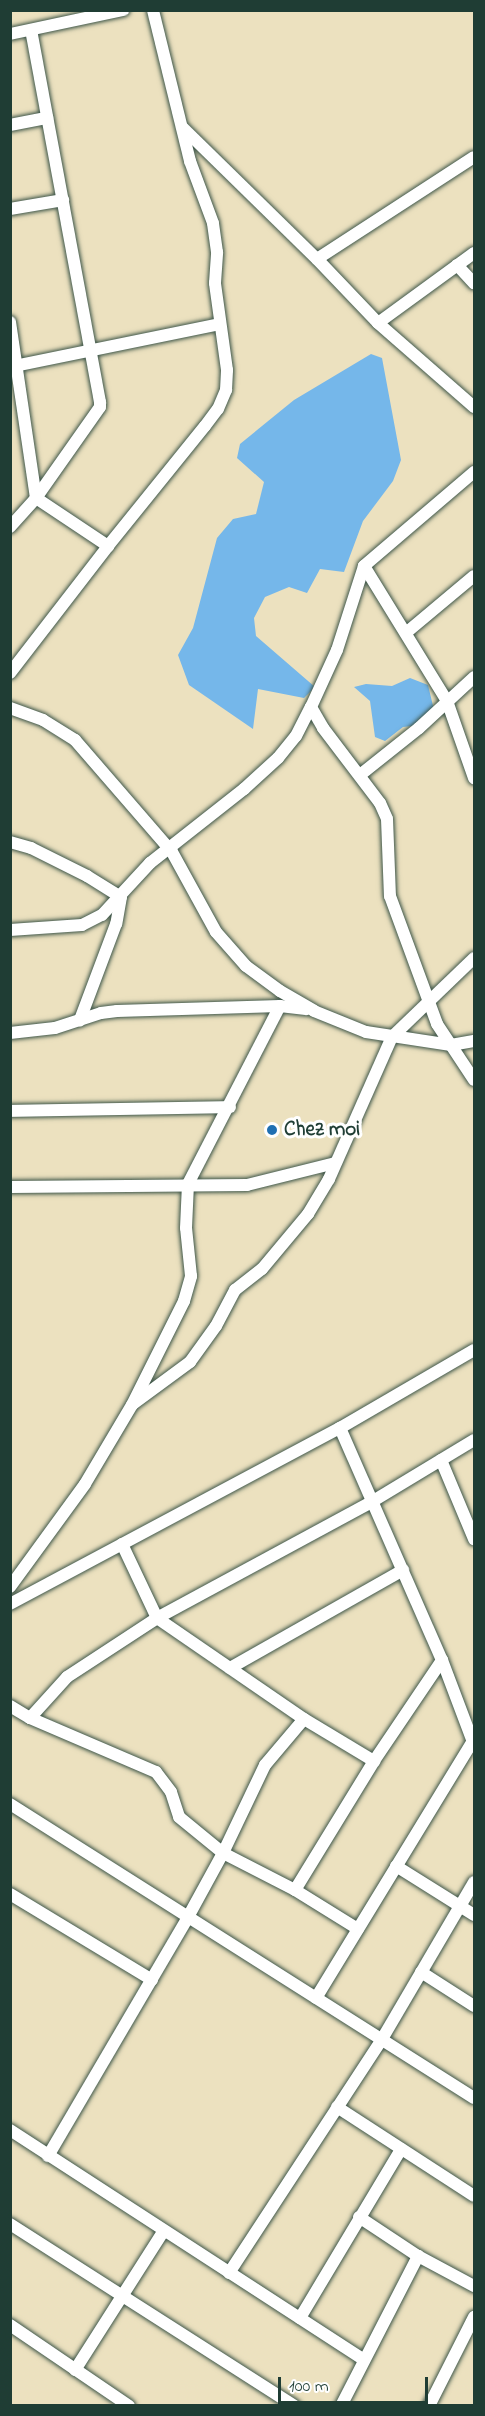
<!DOCTYPE html>
<style>
body{margin:0}
#map{position:relative;width:485px;height:2416px;overflow:hidden;background:#ece1bf;font-family:"Indie Flower",sans-serif}
div>[style]{position:absolute}
.water>*{inset:0;background:#75b7ea}
.roads{filter:drop-shadow(0 0 2px #3e5649) drop-shadow(0 0 2px #3e5649)}
.minor>*{height:12px;margin:-6px;padding:0 6px;transform-origin:6px;border-radius:6px;background:#fff}
.dots>*{width:16px;height:16px;translate:-50% -50%;box-sizing:border-box;border:3px solid #fff;border-radius:50%}
span{translate:-50% -50%;white-space:nowrap;text-align:center;line-height:1.15;-webkit-text-stroke:6px #fff;paint-order:stroke}
.poi-label{font-size:21px;color:#1f3d34;font-weight:700}
.left{translate:0 -50%;text-align:left}
.frame{position:absolute;inset:0;border:12px solid #1f3d34;pointer-events:none}
.scale{position:absolute;left:278px;top:2377px;width:150px;height:27px;box-sizing:border-box;border:3px solid #1f3d34;border-top:0;padding-left:8px;font-size:18px;line-height:21px;white-space:nowrap;color:#1f3d34;-webkit-text-stroke:4px #fff;paint-order:stroke}
</style>
<div id="map">
<div class="water">
<div style="clip-path:polygon(371px 354px,382px 358px,401px 460px,393px 481px,363px 521px,344px 572px,320px 569px,307px 593px,289px 587px,265px 597px,254px 618px,256px 636px,315px 687px,304px 698px,258px 689px,253px 729px,189px 685px,178px 655px,193px 628px,217px 538px,233px 519px,256px 514px,264px 482px,237px 458px,240px 444px,294px 400px)"></div>
<div style="clip-path:polygon(410px 678px,428px 685px,434px 710px,421px 725px,403px 727px,385px 741px,375px 737px,370px 701px,354px 687px,366px 684px,392px 686px)"></div>
</div>
<div class="roads">
<div class="minor">
<div style="left:10px;top:34px;width:116px;rotate:-12deg"></div>
<div style="left:10px;top:125px;width:38px;rotate:-11deg"></div>
<div style="left:183px;top:128px;width:187px;rotate:44.4deg"></div>
<div style="left:317px;top:259px;width:88px;rotate:46.4deg"></div>
<div style="left:378px;top:323px;width:128px;rotate:41.2deg"></div>
<div style="left:10px;top:209px;width:54px;rotate:-9.6deg"></div>
<div style="left:317px;top:259px;width:187px;rotate:-33deg"></div>
<div style="left:457px;top:265px;width:25px;rotate:47deg"></div>
<div style="left:10px;top:322px;width:178px;rotate:81.6deg"></div>
<div style="left:378px;top:323px;width:119px;rotate:-36.1deg"></div>
<div style="left:10px;top:367px;width:214px;rotate:-11.6deg"></div>
<div style="left:474px;top:472px;width:145px;rotate:139.5deg"></div>
<div style="left:364px;top:566px;width:88px;rotate:107.8deg"></div>
<div style="left:337px;top:650px;width:63px;rotate:114.5deg"></div>
<div style="left:311px;top:707px;width:24px;rotate:60deg"></div>
<div style="left:323px;top:728px;width:94px;rotate:52.8deg"></div>
<div style="left:380px;top:803px;width:17px;rotate:66deg"></div>
<div style="left:387px;top:819px;width:77px;rotate:87.8deg"></div>
<div style="left:390px;top:896px;width:136px;rotate:69.8deg"></div>
<div style="left:437px;top:1024px;width:67px;rotate:56.5deg"></div>
<div style="left:36px;top:498px;width:87px;rotate:33.7deg"></div>
<div style="left:10px;top:527px;width:39px;rotate:-48deg"></div>
<div style="left:36px;top:498px;width:111px;rotate:-54.9deg"></div>
<div style="left:100px;top:407px;width:5px;rotate:-90deg"></div>
<div style="left:100px;top:402px;width:377px;rotate:-100.5deg"></div>
<div style="left:364px;top:566px;width:158px;rotate:58.4deg"></div>
<div style="left:447px;top:701px;width:82px;rotate:70.7deg"></div>
<div style="left:407px;top:632px;width:87px;rotate:-39.9deg"></div>
<div style="left:10px;top:673px;width:160px;rotate:-52.3deg"></div>
<div style="left:108px;top:546px;width:154px;rotate:-51.1deg"></div>
<div style="left:205px;top:426px;width:21px;rotate:-53deg"></div>
<div style="left:218px;top:409px;width:21px;rotate:-67deg"></div>
<div style="left:226px;top:390px;width:20px;rotate:-87deg"></div>
<div style="left:227px;top:370px;width:88px;rotate:-97.9deg"></div>
<div style="left:215px;top:283px;width:31px;rotate:-86deg"></div>
<div style="left:217px;top:252px;width:29px;rotate:-98deg"></div>
<div style="left:213px;top:223px;width:66px;rotate:-110.4deg"></div>
<div style="left:190px;top:161px;width:155px;rotate:-103.8deg"></div>
<div style="left:10px;top:708px;width:35px;rotate:20deg"></div>
<div style="left:43px;top:720px;width:38px;rotate:32deg"></div>
<div style="left:75px;top:740px;width:148px;rotate:49.1deg"></div>
<div style="left:172px;top:852px;width:91px;rotate:61.2deg"></div>
<div style="left:216px;top:932px;width:45px;rotate:48.6deg"></div>
<div style="left:246px;top:966px;width:42px;rotate:36.3deg"></div>
<div style="left:280px;top:991px;width:39px;rotate:30deg"></div>
<div style="left:314px;top:1011px;width:56px;rotate:22deg"></div>
<div style="left:366px;top:1032px;width:86px;rotate:8.7deg"></div>
<div style="left:451px;top:1045px;width:23px;rotate:-10deg"></div>
<div style="left:360px;top:775px;width:75px;rotate:-38.5deg"></div>
<div style="left:419px;top:728px;width:75px;rotate:-42.8deg"></div>
<div style="left:10px;top:842px;width:22px;rotate:16deg"></div>
<div style="left:31px;top:848px;width:63px;rotate:26.6deg"></div>
<div style="left:87px;top:876px;width:40px;rotate:32deg"></div>
<div style="left:121px;top:897px;width:27px;rotate:100deg"></div>
<div style="left:116px;top:924px;width:103px;rotate:110.6deg"></div>
<div style="left:10px;top:930px;width:72px;rotate:-4deg"></div>
<div style="left:82px;top:925px;width:22px;rotate:-27deg"></div>
<div style="left:102px;top:915px;width:71px;rotate:-47.3deg"></div>
<div style="left:150px;top:863px;width:120px;rotate:-38.2deg"></div>
<div style="left:244px;top:789px;width:46px;rotate:-42.4deg"></div>
<div style="left:278px;top:758px;width:28px;rotate:-51deg"></div>
<div style="left:296px;top:736px;width:33px;rotate:-63deg"></div>
<div style="left:10px;top:1033px;width:45px;rotate:-6.3deg"></div>
<div style="left:55px;top:1028px;width:48px;rotate:-18.1deg"></div>
<div style="left:101px;top:1013px;width:16px;rotate:-7deg"></div>
<div style="left:117px;top:1011px;width:163px;rotate:-1.8deg"></div>
<div style="left:280px;top:1006px;width:26px;rotate:7deg"></div>
<div style="left:10px;top:1111px;width:220px;rotate:-1deg"></div>
<div style="left:10px;top:1187px;width:237px;rotate:-0.5deg"></div>
<div style="left:247px;top:1185px;width:91px;rotate:-14deg"></div>
<div style="left:133px;top:1404px;width:71px;rotate:-36.4deg"></div>
<div style="left:190px;top:1362px;width:44px;rotate:-54.2deg"></div>
<div style="left:216px;top:1326px;width:41px;rotate:-62.2deg"></div>
<div style="left:235px;top:1290px;width:34px;rotate:-38deg"></div>
<div style="left:262px;top:1269px;width:72px;rotate:-50.1deg"></div>
<div style="left:308px;top:1214px;width:41px;rotate:-59deg"></div>
<div style="left:329px;top:1179px;width:155px;rotate:-66.1deg"></div>
<div style="left:392px;top:1037px;width:114px;rotate:-43.9deg"></div>
<div style="left:340px;top:1428px;width:253px;rotate:66.3deg"></div>
<div style="left:442px;top:1660px;width:88px;rotate:69.3deg"></div>
<div style="left:441px;top:1460px;width:86px;rotate:67.3deg"></div>
<div style="left:122px;top:1544px;width:82px;rotate:64.7deg"></div>
<div style="left:157px;top:1618px;width:178px;rotate:34.5deg"></div>
<div style="left:304px;top:1719px;width:82px;rotate:31deg"></div>
<div style="left:10px;top:1587px;width:127px;rotate:-53.9deg"></div>
<div style="left:85px;top:1484px;width:92px;rotate:-59.3deg"></div>
<div style="left:132px;top:1405px;width:116px;rotate:-63.4deg"></div>
<div style="left:184px;top:1301px;width:26px;rotate:-74deg"></div>
<div style="left:191px;top:1276px;width:48px;rotate:-95.9deg"></div>
<div style="left:186px;top:1228px;width:44px;rotate:-87.4deg"></div>
<div style="left:188px;top:1184px;width:200px;rotate:-62.7deg"></div>
<div style="left:10px;top:1604px;width:374px;rotate:-28.1deg"></div>
<div style="left:340px;top:1428px;width:155px;rotate:-30.2deg"></div>
<div style="left:230px;top:1668px;width:199px;rotate:-29.5deg"></div>
<div style="left:10px;top:1706px;width:23px;rotate:31deg"></div>
<div style="left:30px;top:1718px;width:137px;rotate:23.2deg"></div>
<div style="left:156px;top:1772px;width:25px;rotate:53deg"></div>
<div style="left:171px;top:1792px;width:26px;rotate:72deg"></div>
<div style="left:179px;top:1817px;width:57px;rotate:39.3deg"></div>
<div style="left:223px;top:1853px;width:81px;rotate:27.2deg"></div>
<div style="left:295px;top:1890px;width:74px;rotate:31.8deg"></div>
<div style="left:30px;top:1718px;width:55px;rotate:-47.9deg"></div>
<div style="left:67px;top:1677px;width:108px;rotate:-33.2deg"></div>
<div style="left:157px;top:1618px;width:246px;rotate:-28.4deg"></div>
<div style="left:373px;top:1501px;width:118px;rotate:-31.1deg"></div>
<div style="left:10px;top:1804px;width:549px;rotate:32.36deg"></div>
<div style="left:396px;top:1866px;width:92px;rotate:32.1deg"></div>
<div style="left:295px;top:1890px;width:151px;rotate:-58.5deg"></div>
<div style="left:374px;top:1761px;width:122px;rotate:-56deg"></div>
<div style="left:10px;top:1894px;width:166px;rotate:31.2deg"></div>
<div style="left:421px;top:1972px;width:63px;rotate:32.7deg"></div>
<div style="left:316px;top:1998px;width:303px;rotate:-58.6deg"></div>
<div style="left:337px;top:2107px;width:163px;rotate:33deg"></div>
<div style="left:10px;top:2130px;width:422px;rotate:33deg"></div>
<div style="left:48px;top:2156px;width:277px;rotate:-59.6deg"></div>
<div style="left:188px;top:1917px;width:73px;rotate:-61.3deg"></div>
<div style="left:223px;top:1853px;width:98px;rotate:-64.5deg"></div>
<div style="left:265px;top:1765px;width:60px;rotate:-49.7deg"></div>
<div style="left:359px;top:2217px;width:71px;rotate:33.5deg"></div>
<div style="left:418px;top:2256px;width:64px;rotate:28.2deg"></div>
<div style="left:10px;top:2224px;width:338px;rotate:32.6deg"></div>
<div style="left:229px;top:2273px;width:280px;rotate:-56.8deg"></div>
<div style="left:382px;top:2039px;width:182px;rotate:-59.6deg"></div>
<div style="left:300px;top:2318px;width:197px;rotate:-59.1deg"></div>
<div style="left:10px;top:2325px;width:144px;rotate:34.2deg"></div>
<div style="left:75px;top:2370px;width:164px;rotate:-57.5deg"></div>
<div style="left:341px;top:2406px;width:169px;rotate:-62.8deg"></div>
<div style="left:429px;top:2406px;width:100px;rotate:-63.2deg"></div>
</div>
</div>
<div class="dots">
<div style="left:272px;top:1130px;background:#1f6fb2"></div>
</div>
<div class="poi-label">
<span class="left" style="left:284px;top:1130px">Chez moi</span>
</div>
<div class="frame"></div>
<div class="scale">100 m</div>
</div>
